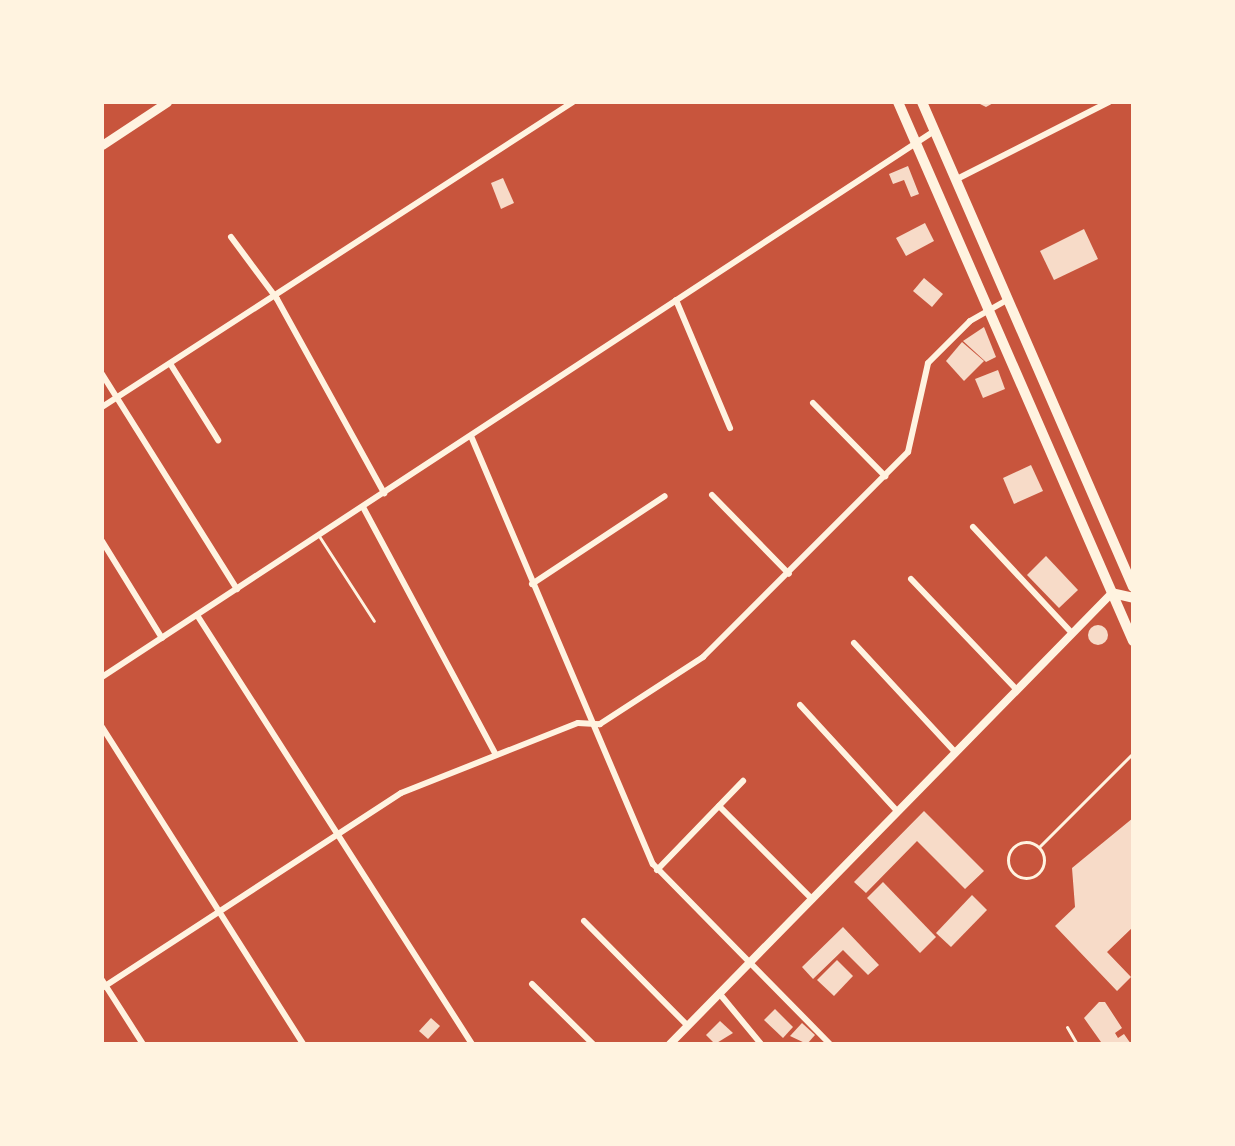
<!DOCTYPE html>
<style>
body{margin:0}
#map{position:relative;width:1235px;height:1146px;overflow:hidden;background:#c8553d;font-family:Cabin,sans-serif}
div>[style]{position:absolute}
.building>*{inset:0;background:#f7dbc8}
.round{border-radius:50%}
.service>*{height:3px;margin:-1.5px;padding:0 1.5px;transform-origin:1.5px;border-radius:1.5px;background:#fff3e0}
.service>.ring{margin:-1.5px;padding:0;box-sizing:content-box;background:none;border:3px solid #fff3e0;border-radius:50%}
.minor>*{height:6px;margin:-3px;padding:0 3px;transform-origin:3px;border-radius:3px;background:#fff3e0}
.tertiary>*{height:8px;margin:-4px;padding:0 4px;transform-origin:4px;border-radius:4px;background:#fff3e0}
.secondary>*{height:9px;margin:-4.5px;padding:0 4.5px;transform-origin:4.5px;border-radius:4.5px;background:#fff3e0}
.primary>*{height:10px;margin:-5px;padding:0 5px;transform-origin:5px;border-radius:5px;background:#fff3e0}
span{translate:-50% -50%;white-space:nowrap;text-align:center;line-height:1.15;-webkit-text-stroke:6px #fff3e0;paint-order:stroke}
.frame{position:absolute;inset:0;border:104px solid #fff3e0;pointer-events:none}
</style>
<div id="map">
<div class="building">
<div style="clip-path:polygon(976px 102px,995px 102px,986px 107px)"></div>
<div style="clip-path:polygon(908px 166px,919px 194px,911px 197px,904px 180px,893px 184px,889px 174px)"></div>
<div style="clip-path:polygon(503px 178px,514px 203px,501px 209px,491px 183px)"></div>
<div style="clip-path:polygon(925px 223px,934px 241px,906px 256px,896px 238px)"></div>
<div style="clip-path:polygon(1084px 229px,1098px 259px,1054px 280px,1040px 251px)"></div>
<div style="clip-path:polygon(924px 278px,943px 294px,932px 307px,913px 291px)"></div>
<div style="clip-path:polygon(984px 327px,996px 357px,986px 362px,963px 341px)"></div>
<div style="clip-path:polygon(962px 342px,984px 361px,964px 381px,946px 361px)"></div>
<div style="clip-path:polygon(998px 370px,1005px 389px,983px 398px,975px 379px)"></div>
<div style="clip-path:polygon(1031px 465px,1043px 491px,1014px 504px,1003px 478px)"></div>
<div style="clip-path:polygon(1046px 556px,1078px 590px,1059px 608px,1027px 575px)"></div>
<div class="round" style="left:1088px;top:625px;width:20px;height:20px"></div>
<div style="clip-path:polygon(924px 811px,984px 871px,965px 889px,917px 841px,866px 893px,854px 882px)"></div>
<div style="clip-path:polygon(1133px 818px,1133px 927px,1107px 952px,1131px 977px,1117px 991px,1055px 926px,1075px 907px,1072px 868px)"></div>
<div style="clip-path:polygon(883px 882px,936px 937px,920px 953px,867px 898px)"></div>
<div style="clip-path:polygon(972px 895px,987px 910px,951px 947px,936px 933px)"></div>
<div style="clip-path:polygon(843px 927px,879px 965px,868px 975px,843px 950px,813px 979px,802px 967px)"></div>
<div style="clip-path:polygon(837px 960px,853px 976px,834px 996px,817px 980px)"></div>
<div style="clip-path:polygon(1099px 1002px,1105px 1002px,1122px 1028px,1115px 1033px,1118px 1038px,1124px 1034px,1131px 1044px,1101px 1042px,1084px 1018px)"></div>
<div style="clip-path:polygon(775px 1009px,793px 1027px,783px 1038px,764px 1020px)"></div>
<div style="clip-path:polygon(431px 1018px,440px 1026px,428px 1039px,419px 1031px)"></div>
<div style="clip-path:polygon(720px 1021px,733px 1033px,715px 1044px,706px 1035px)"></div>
<div style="clip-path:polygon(802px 1023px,815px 1035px,807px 1044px,790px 1036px)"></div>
</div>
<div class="service">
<div style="left:319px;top:536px;width:101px;rotate:57.1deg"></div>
<div class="ring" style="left:1008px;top:842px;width:33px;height:33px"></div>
<div style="left:1039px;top:847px;width:133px;rotate:-45deg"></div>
<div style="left:1067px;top:1027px;width:20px;rotate:60deg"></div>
</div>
<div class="minor">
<div style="left:955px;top:180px;width:173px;rotate:-26.9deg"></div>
<div style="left:231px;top:237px;width:77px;rotate:53.4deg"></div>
<div style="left:277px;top:299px;width:222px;rotate:61.1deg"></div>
<div style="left:676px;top:300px;width:139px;rotate:67.1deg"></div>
<div style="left:171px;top:365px;width:89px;rotate:57.9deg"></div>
<div style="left:102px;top:374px;width:254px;rotate:57.9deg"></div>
<div style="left:813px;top:403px;width:103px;rotate:45.4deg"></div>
<div style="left:102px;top:407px;width:561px;rotate:-32.93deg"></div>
<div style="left:471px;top:436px;width:465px;rotate:67deg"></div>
<div style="left:653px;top:864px;width:252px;rotate:45.5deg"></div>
<div style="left:712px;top:495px;width:110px;rotate:45.7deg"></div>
<div style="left:363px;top:507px;width:281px;rotate:61.8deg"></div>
<div style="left:973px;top:527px;width:145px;rotate:47deg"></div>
<div style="left:102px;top:541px;width:114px;rotate:58.3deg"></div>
<div style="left:911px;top:579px;width:152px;rotate:46.3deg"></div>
<div style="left:532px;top:584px;width:159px;rotate:-33.5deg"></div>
<div style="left:197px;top:615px;width:510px;rotate:57.34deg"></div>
<div style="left:854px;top:643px;width:149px;rotate:47.2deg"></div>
<div style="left:102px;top:677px;width:995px;rotate:-33.27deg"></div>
<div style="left:800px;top:705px;width:144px;rotate:47.5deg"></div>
<div style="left:102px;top:727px;width:375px;rotate:57.6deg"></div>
<div style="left:719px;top:806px;width:132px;rotate:45deg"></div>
<div style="left:657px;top:870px;width:124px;rotate:-46deg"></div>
<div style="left:584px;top:921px;width:148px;rotate:45.3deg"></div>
<div style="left:102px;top:980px;width:76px;rotate:57.4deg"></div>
<div style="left:532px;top:984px;width:86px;rotate:44.5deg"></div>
<div style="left:102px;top:988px;width:357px;rotate:-33.1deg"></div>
<div style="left:401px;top:793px;width:190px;rotate:-21.6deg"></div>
<div style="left:578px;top:723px;width:22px;rotate:3deg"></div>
<div style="left:600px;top:724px;width:123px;rotate:-33deg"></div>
<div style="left:703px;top:657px;width:290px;rotate:-45deg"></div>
<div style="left:908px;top:452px;width:91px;rotate:-77.3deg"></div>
<div style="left:928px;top:363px;width:59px;rotate:-45deg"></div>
<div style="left:970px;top:321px;width:43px;rotate:-29.6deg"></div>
<div style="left:719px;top:993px;width:66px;rotate:50.5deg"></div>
</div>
<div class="tertiary">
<div style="left:670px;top:1044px;width:631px;rotate:-45.58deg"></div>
</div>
<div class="secondary">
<div style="left:102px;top:145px;width:78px;rotate:-33.5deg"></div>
</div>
<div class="primary">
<div style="left:898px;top:102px;width:588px;rotate:66.44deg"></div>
<div style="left:922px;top:102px;width:529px;rotate:66.49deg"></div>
<div style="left:1112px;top:593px;width:22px;rotate:13deg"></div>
</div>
<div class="frame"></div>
</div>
